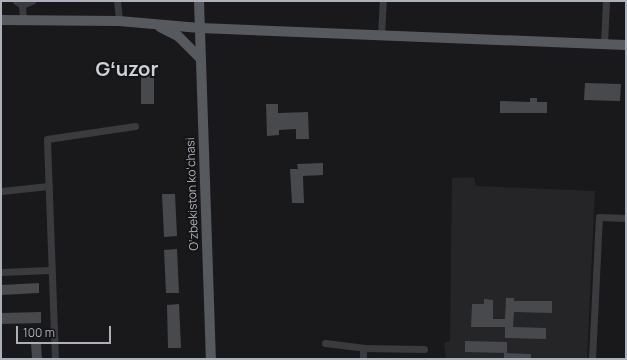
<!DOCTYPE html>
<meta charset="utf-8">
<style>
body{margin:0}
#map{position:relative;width:627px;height:360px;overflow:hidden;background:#19191b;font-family:Manrope,sans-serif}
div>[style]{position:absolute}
.built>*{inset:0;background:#252528}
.building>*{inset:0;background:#48494d}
.minor>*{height:7px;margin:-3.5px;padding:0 3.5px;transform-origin:3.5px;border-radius:3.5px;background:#3a3b3f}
.primary>*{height:10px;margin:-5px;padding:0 5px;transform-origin:5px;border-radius:5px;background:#56595e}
span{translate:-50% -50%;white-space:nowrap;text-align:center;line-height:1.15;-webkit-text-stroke:4px #141416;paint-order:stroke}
.street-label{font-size:12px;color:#acb1b9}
.town-label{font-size:20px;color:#cdd0d6;font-weight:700}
.frame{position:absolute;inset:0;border:2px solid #acb1b9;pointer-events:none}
.scale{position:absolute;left:16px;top:326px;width:95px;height:18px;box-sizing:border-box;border:2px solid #acb1b9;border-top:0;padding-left:5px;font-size:12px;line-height:14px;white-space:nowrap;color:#acb1b9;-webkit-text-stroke:3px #141416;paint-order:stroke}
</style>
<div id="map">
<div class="built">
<div style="clip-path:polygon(474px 177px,476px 186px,595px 191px,587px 359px,446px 359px,444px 343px,450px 341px,452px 178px)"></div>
</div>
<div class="building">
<div style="clip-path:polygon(141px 70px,154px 70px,154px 104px,141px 104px)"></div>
<div style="clip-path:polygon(585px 83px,621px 84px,620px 101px,584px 100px)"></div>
<div style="clip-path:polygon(530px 98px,537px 98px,537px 102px,547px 102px,547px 113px,500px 113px,500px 101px,530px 102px)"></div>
<div style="clip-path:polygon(266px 104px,278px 104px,278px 113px,308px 112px,309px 139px,296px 139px,296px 129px,279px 130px,279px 135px,267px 136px)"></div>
<div style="clip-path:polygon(323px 163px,323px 175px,303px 176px,304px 203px,292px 203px,290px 169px,298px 169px,297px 164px)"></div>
<div style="clip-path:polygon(162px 194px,175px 194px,177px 236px,164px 237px)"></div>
<div style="clip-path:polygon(177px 249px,179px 293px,166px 293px,164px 250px)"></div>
<div style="clip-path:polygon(39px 283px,39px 293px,1px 295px,1px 285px)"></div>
<div style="clip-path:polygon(506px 298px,514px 298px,514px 301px,552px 301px,552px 313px,514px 312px,513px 327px,546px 328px,546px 339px,505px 338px,505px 327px,471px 327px,472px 304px,484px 304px,484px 299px,493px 300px,493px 319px,505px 319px)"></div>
<div style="clip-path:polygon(179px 304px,181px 348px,168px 348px,167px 305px)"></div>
<div style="clip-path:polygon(41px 312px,41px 323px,1px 324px,1px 313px)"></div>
<div style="clip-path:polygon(465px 341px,507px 342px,507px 353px,465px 352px)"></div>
<div style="clip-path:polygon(31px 343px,41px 343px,42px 359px,32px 359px)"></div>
<div style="clip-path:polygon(504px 353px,531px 354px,531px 359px,504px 359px)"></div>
</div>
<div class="minor">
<div style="left:16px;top:1px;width:7px;rotate:34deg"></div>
<div style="left:22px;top:5px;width:16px;rotate:86deg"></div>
<div style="left:117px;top:1px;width:20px;rotate:84deg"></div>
<div style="left:22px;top:5px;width:11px;rotate:-22deg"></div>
<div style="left:381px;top:35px;width:34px;rotate:-87deg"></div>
<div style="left:604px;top:44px;width:43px;rotate:-87.3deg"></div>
<div style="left:1px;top:191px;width:48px;rotate:-5.9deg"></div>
<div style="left:1px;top:272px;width:49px;rotate:-2.3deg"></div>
<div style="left:325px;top:343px;width:38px;rotate:7deg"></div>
<div style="left:363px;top:348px;width:61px;rotate:0.9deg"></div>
<div style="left:363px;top:348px;width:11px;rotate:90deg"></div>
<div style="left:55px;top:359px;width:220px;rotate:-92.1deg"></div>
<div style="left:47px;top:139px;width:89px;rotate:-8.4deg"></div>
<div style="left:592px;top:359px;width:142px;rotate:-87.2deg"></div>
<div style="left:599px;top:217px;width:27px;rotate:2deg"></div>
</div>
<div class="primary">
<div style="left:199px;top:1px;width:358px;rotate:88.1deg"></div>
<div style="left:1px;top:20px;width:118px;rotate:0.5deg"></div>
<div style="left:119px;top:21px;width:81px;rotate:4.9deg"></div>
<div style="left:200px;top:28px;width:426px;rotate:2.3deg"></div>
<div style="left:160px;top:27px;width:20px;rotate:27deg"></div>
<div style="left:178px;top:36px;width:30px;rotate:45deg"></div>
</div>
<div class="street-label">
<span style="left:192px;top:194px;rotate:-92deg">O‘zbekiston ko‘chasi</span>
</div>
<div class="town-label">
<span style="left:127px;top:68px">Gʻuzor</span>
</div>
<div class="frame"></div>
<div class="scale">100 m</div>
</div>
